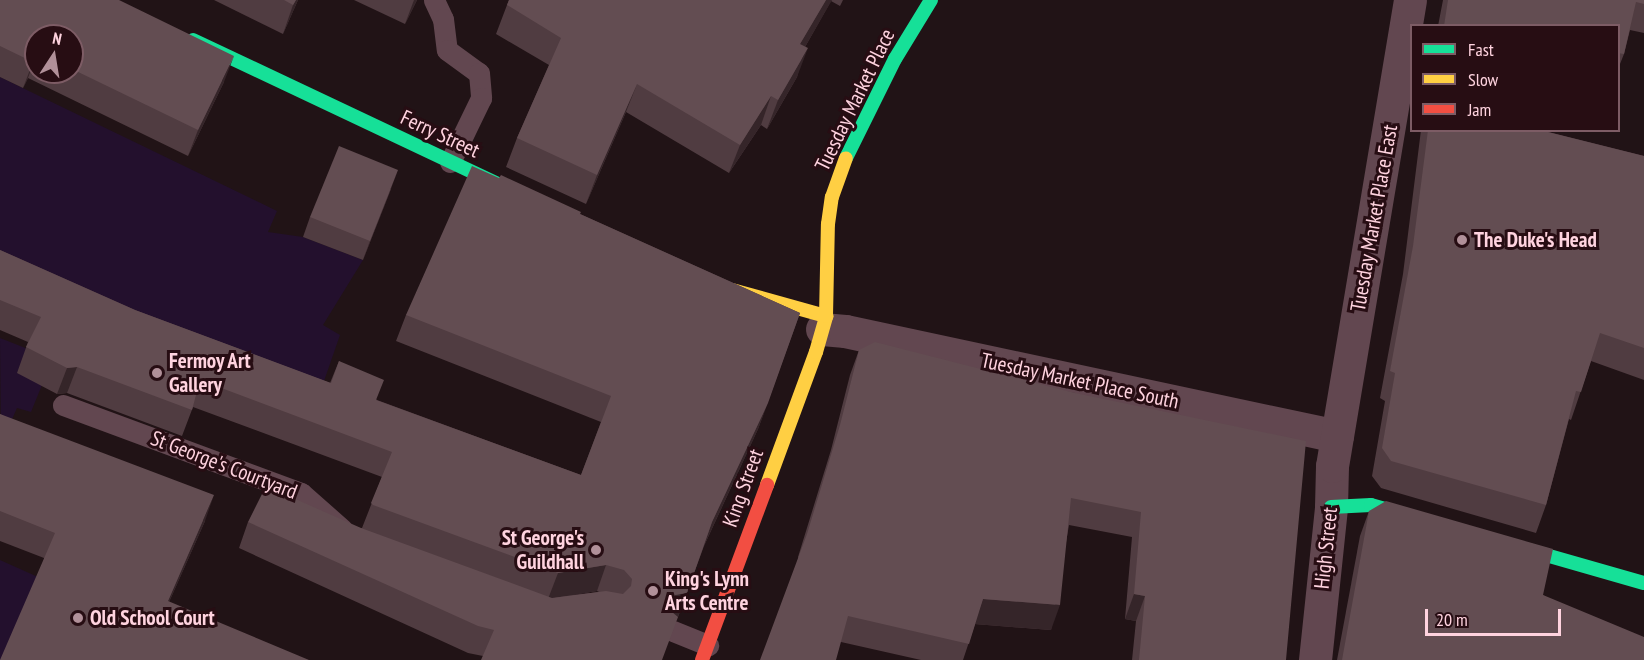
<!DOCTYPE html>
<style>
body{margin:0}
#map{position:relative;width:1644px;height:660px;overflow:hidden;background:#211316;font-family:"PT Sans Narrow",sans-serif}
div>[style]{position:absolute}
.green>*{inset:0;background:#23102d}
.lane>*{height:21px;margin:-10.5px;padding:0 10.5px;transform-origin:10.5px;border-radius:10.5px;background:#624750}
.street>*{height:33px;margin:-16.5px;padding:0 16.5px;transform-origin:16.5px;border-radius:16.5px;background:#624750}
.fast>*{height:14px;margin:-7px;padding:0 7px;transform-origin:7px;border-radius:7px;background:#16e098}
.slow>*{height:14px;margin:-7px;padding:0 7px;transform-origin:7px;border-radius:7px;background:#ffcf43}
.jam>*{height:14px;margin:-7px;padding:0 7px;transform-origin:7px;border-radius:7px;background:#f24e42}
.wall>*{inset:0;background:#503c41}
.shaded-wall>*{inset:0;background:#352529}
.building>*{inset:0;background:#634d52}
.dots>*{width:16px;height:16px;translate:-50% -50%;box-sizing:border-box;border:3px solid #270d13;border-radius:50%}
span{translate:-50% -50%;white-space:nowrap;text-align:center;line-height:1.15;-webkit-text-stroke:6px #270d13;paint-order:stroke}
.street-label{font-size:21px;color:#ffd3df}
.poi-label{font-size:21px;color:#ffd3df;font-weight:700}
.left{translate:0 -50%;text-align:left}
.right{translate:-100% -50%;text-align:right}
.legend{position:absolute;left:1410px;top:24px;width:210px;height:108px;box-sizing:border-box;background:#270d13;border:2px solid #7d5c65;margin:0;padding:8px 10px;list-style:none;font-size:18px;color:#ffd3df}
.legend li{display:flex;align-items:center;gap:12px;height:30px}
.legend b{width:30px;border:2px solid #7d5c65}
.north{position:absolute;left:24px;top:24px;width:60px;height:60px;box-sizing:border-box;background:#270d13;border:2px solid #7d5c65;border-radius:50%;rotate:12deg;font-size:16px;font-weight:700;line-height:24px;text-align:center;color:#ffd3df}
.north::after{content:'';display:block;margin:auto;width:21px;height:27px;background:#b19099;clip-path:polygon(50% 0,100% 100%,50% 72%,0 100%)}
.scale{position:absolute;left:1425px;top:609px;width:136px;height:27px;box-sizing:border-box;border:3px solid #ffd3df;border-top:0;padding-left:8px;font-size:18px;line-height:21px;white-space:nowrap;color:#ffd3df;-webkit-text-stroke:4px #270d13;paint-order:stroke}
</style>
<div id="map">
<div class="green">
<div style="clip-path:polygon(0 77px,277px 211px,268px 232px,303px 237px,363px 260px,323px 325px,340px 335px,315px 407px,0 280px)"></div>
<div style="clip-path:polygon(0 338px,28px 349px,42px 385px,31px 412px,17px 408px,1px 444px)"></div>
<div style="clip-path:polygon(0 560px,38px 577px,1px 660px,0 660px)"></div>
</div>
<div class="lane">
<div style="left:434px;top:0;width:21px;rotate:65deg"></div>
<div style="left:443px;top:19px;width:31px;rotate:83deg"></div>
<div style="left:447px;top:50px;width:39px;rotate:36deg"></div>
<div style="left:479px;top:73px;width:25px;rotate:85deg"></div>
<div style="left:481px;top:98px;width:71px;rotate:115.8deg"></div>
<div style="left:63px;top:405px;width:254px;rotate:20.3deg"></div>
<div style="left:301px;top:493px;width:55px;rotate:41.3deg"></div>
<div style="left:673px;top:631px;width:38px;rotate:22deg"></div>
</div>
<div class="street">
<div style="left:822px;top:329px;width:23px;rotate:5deg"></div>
<div style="left:845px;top:331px;width:503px;rotate:12.05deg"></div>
<div style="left:1315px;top:660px;width:154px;rotate:-84deg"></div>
<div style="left:1331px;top:507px;width:41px;rotate:-88.6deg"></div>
<div style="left:1332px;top:466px;width:472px;rotate:-80.5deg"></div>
</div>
<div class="fast">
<div style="left:193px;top:40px;width:351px;rotate:25.3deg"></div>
<div style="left:846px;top:158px;width:110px;rotate:-63.7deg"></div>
<div style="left:895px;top:59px;width:69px;rotate:-58.6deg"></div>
<div style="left:1331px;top:507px;width:40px;rotate:-2.9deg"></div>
<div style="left:1371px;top:505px;width:51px;rotate:15.9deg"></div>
<div style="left:1507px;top:544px;width:142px;rotate:15.9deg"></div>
</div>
<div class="slow">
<div style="left:732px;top:290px;width:98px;rotate:15.5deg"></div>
<div style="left:767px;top:485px;width:142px;rotate:-69.8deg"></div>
<div style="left:816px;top:352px;width:37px;rotate:-74deg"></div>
<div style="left:826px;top:316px;width:92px;rotate:-88.8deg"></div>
<div style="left:828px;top:224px;width:27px;rotate:-82deg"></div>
<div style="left:832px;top:197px;width:41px;rotate:-70.3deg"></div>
</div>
<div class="jam">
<div style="left:702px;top:660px;width:187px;rotate:-69.6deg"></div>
</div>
<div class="wall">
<div style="clip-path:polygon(evenodd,0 0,224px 82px,188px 156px,28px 78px,23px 88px,0 77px,0 0,36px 36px,72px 36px,72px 72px,36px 72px,36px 36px)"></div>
<div style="clip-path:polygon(214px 0,298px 0,283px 34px)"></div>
<div style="clip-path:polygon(354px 0,417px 0,405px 24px)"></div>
<div style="clip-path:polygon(509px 0,843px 0,840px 6px,831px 1px,805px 47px,797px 77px,767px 129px,761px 125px,729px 173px,626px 112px,586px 204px,506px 167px,517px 138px,549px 65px,496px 34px,507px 5px)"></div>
<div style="clip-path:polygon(1443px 0,1644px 0,1644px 33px,1630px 30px,1624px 54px,1618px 69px,1618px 26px,1438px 26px)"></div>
<div style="clip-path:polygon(1421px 130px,1540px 130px,1644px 156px,1644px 380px,1591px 361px,1571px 420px,1569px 419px,1546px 505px,1536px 533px,1381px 488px,1372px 476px,1385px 401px,1380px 398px,1403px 274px)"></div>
<div style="clip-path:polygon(391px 189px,363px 260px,303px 237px,310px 217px)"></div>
<div style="clip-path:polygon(evenodd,580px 214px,800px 313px,758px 429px,704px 546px,678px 617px,483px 656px,468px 653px,239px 548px,248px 522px,362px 528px,382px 477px,193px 407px,182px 436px,67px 393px,57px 394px,17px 373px,28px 342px,0 330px,0 250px,135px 310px,330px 383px,339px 361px,377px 400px,581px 475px,601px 422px,396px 341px,406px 315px,580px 214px,597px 591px,599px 592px,565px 596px,597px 591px)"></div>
<div style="clip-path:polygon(859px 350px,1075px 393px,1286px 660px,1132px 660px,1136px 621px,1125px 619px,1132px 537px,1069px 525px,1051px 630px,975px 624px,963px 660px,921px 660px,841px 642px,798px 557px,831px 450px,850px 375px)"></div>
<div style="clip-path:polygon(0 414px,205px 521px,169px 602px,44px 558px,0 541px)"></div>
<div style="clip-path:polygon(1369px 511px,1543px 595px,1644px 660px,1337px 660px,1360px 536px)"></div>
</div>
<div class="shaded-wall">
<div style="clip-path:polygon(296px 0,298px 0,283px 34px,293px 5px)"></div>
<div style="clip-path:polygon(414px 0,417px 0,405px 24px)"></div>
<div style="clip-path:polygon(826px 0,832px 0,790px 73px,800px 44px)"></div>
<div style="clip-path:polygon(808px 48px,797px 77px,767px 129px,778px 100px)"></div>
<div style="clip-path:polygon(36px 56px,28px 78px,23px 88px,33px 62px)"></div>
<div style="clip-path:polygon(234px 56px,224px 82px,188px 156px,198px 130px)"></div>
<div style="clip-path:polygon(637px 84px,626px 112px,586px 204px,597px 175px)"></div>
<div style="clip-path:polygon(771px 96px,761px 125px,729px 173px,740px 145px)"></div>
<div style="clip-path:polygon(398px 170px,391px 189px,363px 260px,370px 241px)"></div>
<div style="clip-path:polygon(77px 367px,67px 393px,57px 394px,67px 368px)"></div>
<div style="clip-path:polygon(768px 403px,758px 429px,703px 548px,712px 522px)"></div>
<div style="clip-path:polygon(214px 495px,205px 521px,158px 627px,168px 601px)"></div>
<div style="clip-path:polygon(606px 565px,597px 591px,548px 599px,558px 573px)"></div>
<div style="clip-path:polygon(687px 593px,677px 619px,666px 621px,670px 601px,675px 595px)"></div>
<div style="clip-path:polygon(1134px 594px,1145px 596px,1136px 621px,1125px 619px)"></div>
<div style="clip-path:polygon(983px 599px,1060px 605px,1051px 630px,974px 624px)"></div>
</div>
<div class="building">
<div style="clip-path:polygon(0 0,119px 0,234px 56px,198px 130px,72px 69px,72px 36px,36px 36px,36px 56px,33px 62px,0 46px)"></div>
<div style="clip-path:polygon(284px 0,296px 0,293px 5px)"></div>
<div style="clip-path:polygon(509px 0,826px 0,800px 44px,808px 48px,778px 100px,771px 96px,740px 145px,637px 84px,597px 175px,517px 138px,561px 38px,507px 5px)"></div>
<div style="clip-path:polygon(1448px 0,1644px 0,1644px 4px,1636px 2px,1624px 54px,1618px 53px,1618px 26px,1444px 26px)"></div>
<div style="clip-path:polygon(1428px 130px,1540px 130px,1644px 156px,1644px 348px,1600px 333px,1581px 392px,1576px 391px,1546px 505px,1391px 461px,1382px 448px,1395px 373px,1390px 371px,1413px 246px)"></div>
<div style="clip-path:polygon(339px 146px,398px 170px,370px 241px,310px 217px)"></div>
<div style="clip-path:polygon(472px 166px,499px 178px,501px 175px,581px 212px,580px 214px,800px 313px,768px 403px,712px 522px,687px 593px,675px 595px,670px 601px,672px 612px,678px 617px,662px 660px,481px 660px,494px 630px,478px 626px,248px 522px,266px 486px,361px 528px,552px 598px,606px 591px,623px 594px,631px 586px,632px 579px,624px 570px,606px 565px,558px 573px,373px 505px,371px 503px,392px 452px,200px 380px,192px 410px,77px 367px,67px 368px,26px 347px,41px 317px,0 300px,0 250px,135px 310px,331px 383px,339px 361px,384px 380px,376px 400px,581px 475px,611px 396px,406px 315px)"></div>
<div style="clip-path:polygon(875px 342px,1075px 393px,1306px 441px,1286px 660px,1139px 660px,1145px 596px,1134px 594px,1141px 512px,1071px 498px,1060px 605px,983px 599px,969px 644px,848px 616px,836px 660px,760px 660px,807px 534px,840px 425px,859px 350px)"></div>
<div style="clip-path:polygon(0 414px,214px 495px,168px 601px,309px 660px,0 660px,55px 533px,0 511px)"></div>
<div style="clip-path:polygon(1386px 501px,1553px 549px,1543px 595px,1644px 637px,1644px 660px,1342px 660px,1369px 511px)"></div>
</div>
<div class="dots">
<div style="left:1462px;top:240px;background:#b19099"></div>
<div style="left:157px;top:373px;background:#b19099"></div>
<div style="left:596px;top:550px;background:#b19099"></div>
<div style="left:653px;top:591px;background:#b19099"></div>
<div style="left:78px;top:618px;background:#b19099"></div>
</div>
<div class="street-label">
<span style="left:855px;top:100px;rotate:-64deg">Tuesday Market Place</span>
<span style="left:440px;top:134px;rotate:25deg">Ferry Street</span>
<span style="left:1374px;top:218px;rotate:-80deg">Tuesday Market Place East</span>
<span style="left:1080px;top:381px;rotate:12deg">Tuesday Market Place South</span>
<span style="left:224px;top:465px;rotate:21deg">St George's Courtyard</span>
<span style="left:743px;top:488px;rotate:-70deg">King Street</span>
<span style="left:1326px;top:548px;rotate:-84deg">High Street</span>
</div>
<div class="poi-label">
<span class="left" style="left:1474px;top:240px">The Duke's Head</span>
<span class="left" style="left:169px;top:373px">Fermoy Art<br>Gallery</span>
<span class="right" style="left:584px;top:550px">St George's<br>Guildhall</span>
<span class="left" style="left:665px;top:591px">King's Lynn<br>Arts Centre</span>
<span class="left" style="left:90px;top:618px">Old School Court</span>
</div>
<ul class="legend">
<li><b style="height:8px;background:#16e098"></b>Fast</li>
<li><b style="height:8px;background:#ffcf43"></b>Slow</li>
<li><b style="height:8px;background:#f24e42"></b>Jam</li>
</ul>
<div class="north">N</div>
<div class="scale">20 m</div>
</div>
